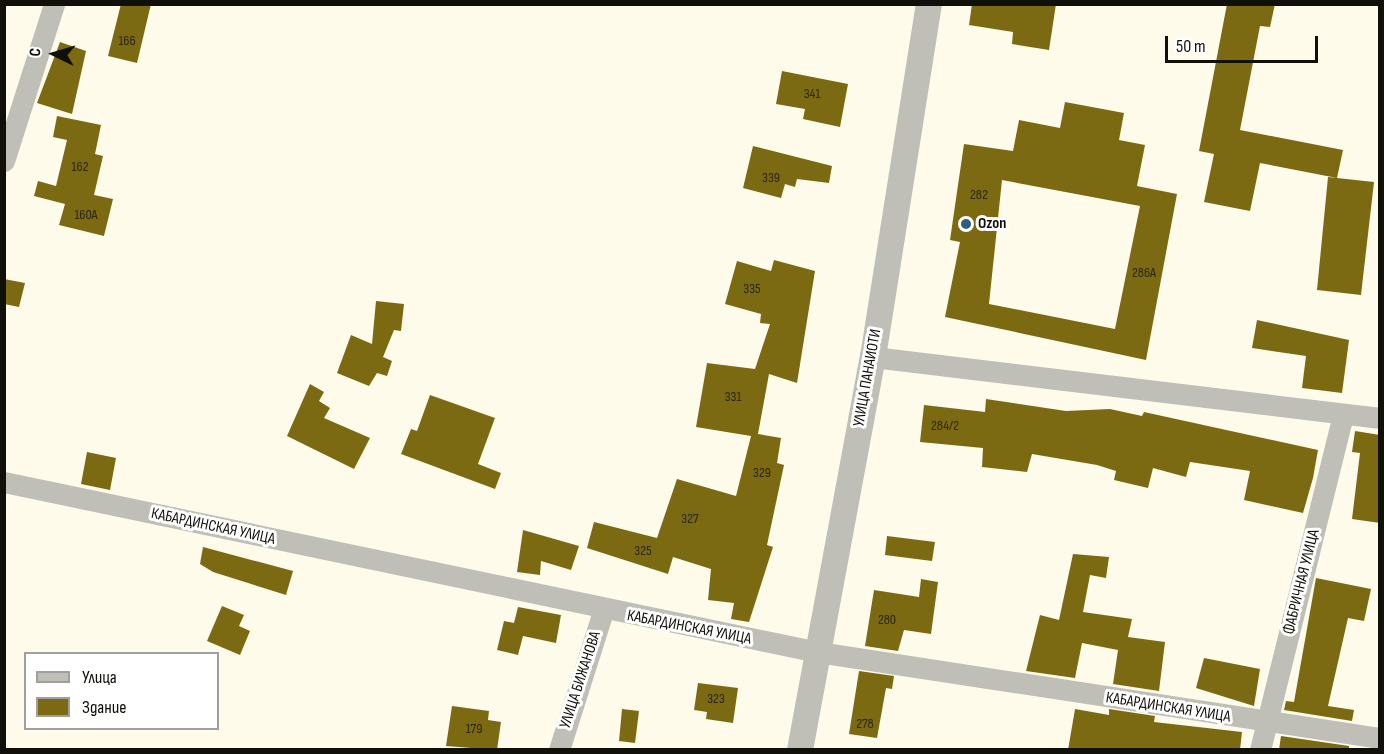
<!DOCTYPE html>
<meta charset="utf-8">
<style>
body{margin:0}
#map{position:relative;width:1384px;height:754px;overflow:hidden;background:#fefbeb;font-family:"Sofia Sans Condensed",sans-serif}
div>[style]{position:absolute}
.building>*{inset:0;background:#7c6a12}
.minor>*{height:21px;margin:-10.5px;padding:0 10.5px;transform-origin:10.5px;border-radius:10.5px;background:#bfbeb7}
.tertiary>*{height:26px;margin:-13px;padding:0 13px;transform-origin:13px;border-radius:13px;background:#bfbeb7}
.dots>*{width:16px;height:16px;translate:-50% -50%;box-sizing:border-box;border:3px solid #fff;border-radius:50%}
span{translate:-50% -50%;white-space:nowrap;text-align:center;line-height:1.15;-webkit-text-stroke:6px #fff;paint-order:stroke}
.number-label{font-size:14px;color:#2b260c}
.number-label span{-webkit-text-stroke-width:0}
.poi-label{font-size:16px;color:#100f0a;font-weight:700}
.left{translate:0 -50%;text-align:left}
.street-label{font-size:16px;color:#100f0a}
.frame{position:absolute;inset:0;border:6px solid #100f0a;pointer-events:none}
.legend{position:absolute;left:24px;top:652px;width:195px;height:78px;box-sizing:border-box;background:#fff;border:2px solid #9f9f9d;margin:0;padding:8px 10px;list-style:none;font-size:18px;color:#100f0a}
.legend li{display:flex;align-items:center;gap:12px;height:30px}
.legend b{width:30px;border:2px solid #9f9f9d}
.north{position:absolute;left:24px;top:24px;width:60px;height:60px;-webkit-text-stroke:4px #fff;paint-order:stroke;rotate:275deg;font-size:16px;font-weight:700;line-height:24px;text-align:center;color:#100f0a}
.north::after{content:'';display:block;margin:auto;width:21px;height:27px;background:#100f0a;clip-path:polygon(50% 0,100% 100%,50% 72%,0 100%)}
.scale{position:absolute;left:1165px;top:36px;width:153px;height:27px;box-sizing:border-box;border:3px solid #100f0a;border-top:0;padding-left:8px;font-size:18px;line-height:21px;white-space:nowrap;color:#100f0a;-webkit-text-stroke:4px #fff;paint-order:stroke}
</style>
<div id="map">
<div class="building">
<div style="clip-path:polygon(121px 4px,151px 4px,137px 63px,108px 56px)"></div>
<div style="clip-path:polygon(972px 4px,1056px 4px,1049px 50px,1012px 44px,1013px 32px,969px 25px)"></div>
<div style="clip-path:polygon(1227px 4px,1275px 4px,1270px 27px,1260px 26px,1240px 130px,1343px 150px,1337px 178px,1374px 182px,1361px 295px,1317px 290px,1328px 177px,1337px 178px,1260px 163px,1250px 211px,1204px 202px,1214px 154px,1199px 151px)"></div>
<div style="clip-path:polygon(60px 42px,86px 51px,72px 114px,37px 103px)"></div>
<div style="clip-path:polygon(782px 71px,848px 84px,840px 127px,803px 119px,805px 109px,776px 104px)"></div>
<div style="clip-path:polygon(evenodd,1065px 102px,1124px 113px,1119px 140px,1145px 145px,1137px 186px,1177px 194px,1146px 360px,945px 317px,960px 242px,950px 240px,964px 144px,1013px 151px,1019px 120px,1060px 128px,1065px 102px,1002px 180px,1140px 206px,1115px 329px,989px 304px,1002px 180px)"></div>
<div style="clip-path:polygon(57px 116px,101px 125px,95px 154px,103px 156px,94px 195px,113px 199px,104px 236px,59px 225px,65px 204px,34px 196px,38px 181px,56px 186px,67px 140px,53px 137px)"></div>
<div style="clip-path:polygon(753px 146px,832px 166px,829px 183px,797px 179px,795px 187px,785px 184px,781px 198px,743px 188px)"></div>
<div style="clip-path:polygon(774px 260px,815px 271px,797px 383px,769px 374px,758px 434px,781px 438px,777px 463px,784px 465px,767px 545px,773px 547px,749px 622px,731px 619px,734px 603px,708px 600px,711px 569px,673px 557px,668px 574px,587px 548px,594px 522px,657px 538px,677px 479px,736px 496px,751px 436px,696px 427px,707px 363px,755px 369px,770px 324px,760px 323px,761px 314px,725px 304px,737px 261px,771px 271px)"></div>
<div style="clip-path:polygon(4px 279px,25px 283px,19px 307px,4px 304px)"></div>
<div style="clip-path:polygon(376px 301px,404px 304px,401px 331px,394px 330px,383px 357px,392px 361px,387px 376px,377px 373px,369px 386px,337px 373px,351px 335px,372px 344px)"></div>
<div style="clip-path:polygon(1257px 320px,1349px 340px,1342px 393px,1302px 388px,1306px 356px,1252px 348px)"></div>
<div style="clip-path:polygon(310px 384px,324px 392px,319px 401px,330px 408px,324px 418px,370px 438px,354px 469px,287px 436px)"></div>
<div style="clip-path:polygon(430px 395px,495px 418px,478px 464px,501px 473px,495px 489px,401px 454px,411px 429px,417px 431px)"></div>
<div style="clip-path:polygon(986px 399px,1066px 411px,1110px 409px,1142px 416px,1144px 412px,1318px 450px,1313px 478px,1303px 513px,1244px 500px,1250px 471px,1190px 462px,1186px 477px,1153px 468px,1148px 488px,1114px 480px,1116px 471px,1097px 465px,1032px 454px,1027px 472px,982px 467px,983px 448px,920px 442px,924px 405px,985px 412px)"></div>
<div style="clip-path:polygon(1355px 431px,1380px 435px,1380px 523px,1352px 519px,1360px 453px,1352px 452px)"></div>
<div style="clip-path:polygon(87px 452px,116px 458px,110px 490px,81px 484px)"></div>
<div style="clip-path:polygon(523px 530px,579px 546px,571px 570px,541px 561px,540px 575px,517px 572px)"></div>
<div style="clip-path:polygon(887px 536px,935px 542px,932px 561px,885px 555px)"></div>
<div style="clip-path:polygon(203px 547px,293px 571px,286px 595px,213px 572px,200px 564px)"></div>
<div style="clip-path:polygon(1073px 554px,1109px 557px,1106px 578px,1090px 575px,1083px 612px,1132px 619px,1128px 637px,1165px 642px,1159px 691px,1113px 684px,1118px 650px,1082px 643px,1075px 678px,1026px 671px,1040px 615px,1059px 620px)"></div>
<div style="clip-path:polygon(1316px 578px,1371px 589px,1364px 621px,1348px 618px,1328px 706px,1354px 710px,1352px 721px,1284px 710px,1286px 701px,1294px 702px)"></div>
<div style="clip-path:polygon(921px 579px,938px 582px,931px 634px,904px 630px,898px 651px,865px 646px,874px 590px,919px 597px)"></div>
<div style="clip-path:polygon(222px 606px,244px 615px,239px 626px,250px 631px,240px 655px,207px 641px)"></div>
<div style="clip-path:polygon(518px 607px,561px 615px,556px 643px,523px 636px,518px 655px,497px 650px,504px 621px,514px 623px)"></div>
<div style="clip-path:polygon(1204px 658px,1260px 669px,1254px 706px,1196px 688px)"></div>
<div style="clip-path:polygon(859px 671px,894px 676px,892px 689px,886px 688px,877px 738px,849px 734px)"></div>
<div style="clip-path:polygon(698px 683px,738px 688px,733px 723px,706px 719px,707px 712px,694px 710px)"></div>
<div style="clip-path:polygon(452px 706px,489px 711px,488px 720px,501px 722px,497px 750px,446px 746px)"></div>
<div style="clip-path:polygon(622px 709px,639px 711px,635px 743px,619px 741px)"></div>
<div style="clip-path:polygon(1075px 709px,1109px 715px,1109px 709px,1155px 716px,1154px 722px,1242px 732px,1240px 750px,1068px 750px)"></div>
<div style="clip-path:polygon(1281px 736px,1349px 746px,1349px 750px,1279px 750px)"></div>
</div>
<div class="minor">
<div style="left:4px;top:161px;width:165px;rotate:-72.3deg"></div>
<div style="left:873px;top:357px;width:511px;rotate:6.86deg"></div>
<div style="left:4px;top:482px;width:832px;rotate:11.8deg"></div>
<div style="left:818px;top:652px;width:569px;rotate:8.7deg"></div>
<div style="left:559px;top:750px;width:146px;rotate:-72.4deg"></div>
<div style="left:1260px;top:750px;width:345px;rotate:-76.1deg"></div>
</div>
<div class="tertiary">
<div style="left:800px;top:750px;width:400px;rotate:-79.5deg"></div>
<div style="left:873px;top:357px;width:357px;rotate:-81deg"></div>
</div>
<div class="dots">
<div style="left:966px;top:224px;background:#2c5f7c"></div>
</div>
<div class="number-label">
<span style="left:127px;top:41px">166</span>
<span style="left:812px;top:94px">341</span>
<span style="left:80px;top:167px">162</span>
<span style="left:771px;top:178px">339</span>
<span style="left:979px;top:195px">282</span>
<span style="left:86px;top:215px">160А</span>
<span style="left:1144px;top:273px">286А</span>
<span style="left:752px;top:289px">335</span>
<span style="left:733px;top:397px">331</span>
<span style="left:945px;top:426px">284/2</span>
<span style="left:762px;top:473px">329</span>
<span style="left:690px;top:519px">327</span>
<span style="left:643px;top:551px">325</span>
<span style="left:887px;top:620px">280</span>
<span style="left:716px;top:699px">323</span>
<span style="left:865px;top:724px">278</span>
<span style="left:474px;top:729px">179</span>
</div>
<div class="poi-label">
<span class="left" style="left:978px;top:224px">Ozon</span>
</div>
<div class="street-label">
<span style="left:868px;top:378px;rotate:-80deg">УЛИЦА ПАНАИОТИ</span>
<span style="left:213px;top:527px;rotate:12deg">КАБАРДИНСКАЯ УЛИЦА</span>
<span style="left:1302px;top:582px;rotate:-76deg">ФАБРИЧНАЯ УЛИЦА</span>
<span style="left:689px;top:628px;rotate:11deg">КАБАРДИНСКАЯ УЛИЦА</span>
<span style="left:581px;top:680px;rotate:-72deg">УЛИЦА БИЖАНОВА</span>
<span style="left:1168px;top:708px;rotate:9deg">КАБАРДИНСКАЯ УЛИЦА</span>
</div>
<div class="frame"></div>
<ul class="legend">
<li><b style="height:8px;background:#bfbeb7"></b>Улица</li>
<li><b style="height:16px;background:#7c6a12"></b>Здание</li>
</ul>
<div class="north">С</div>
<div class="scale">50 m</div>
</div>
